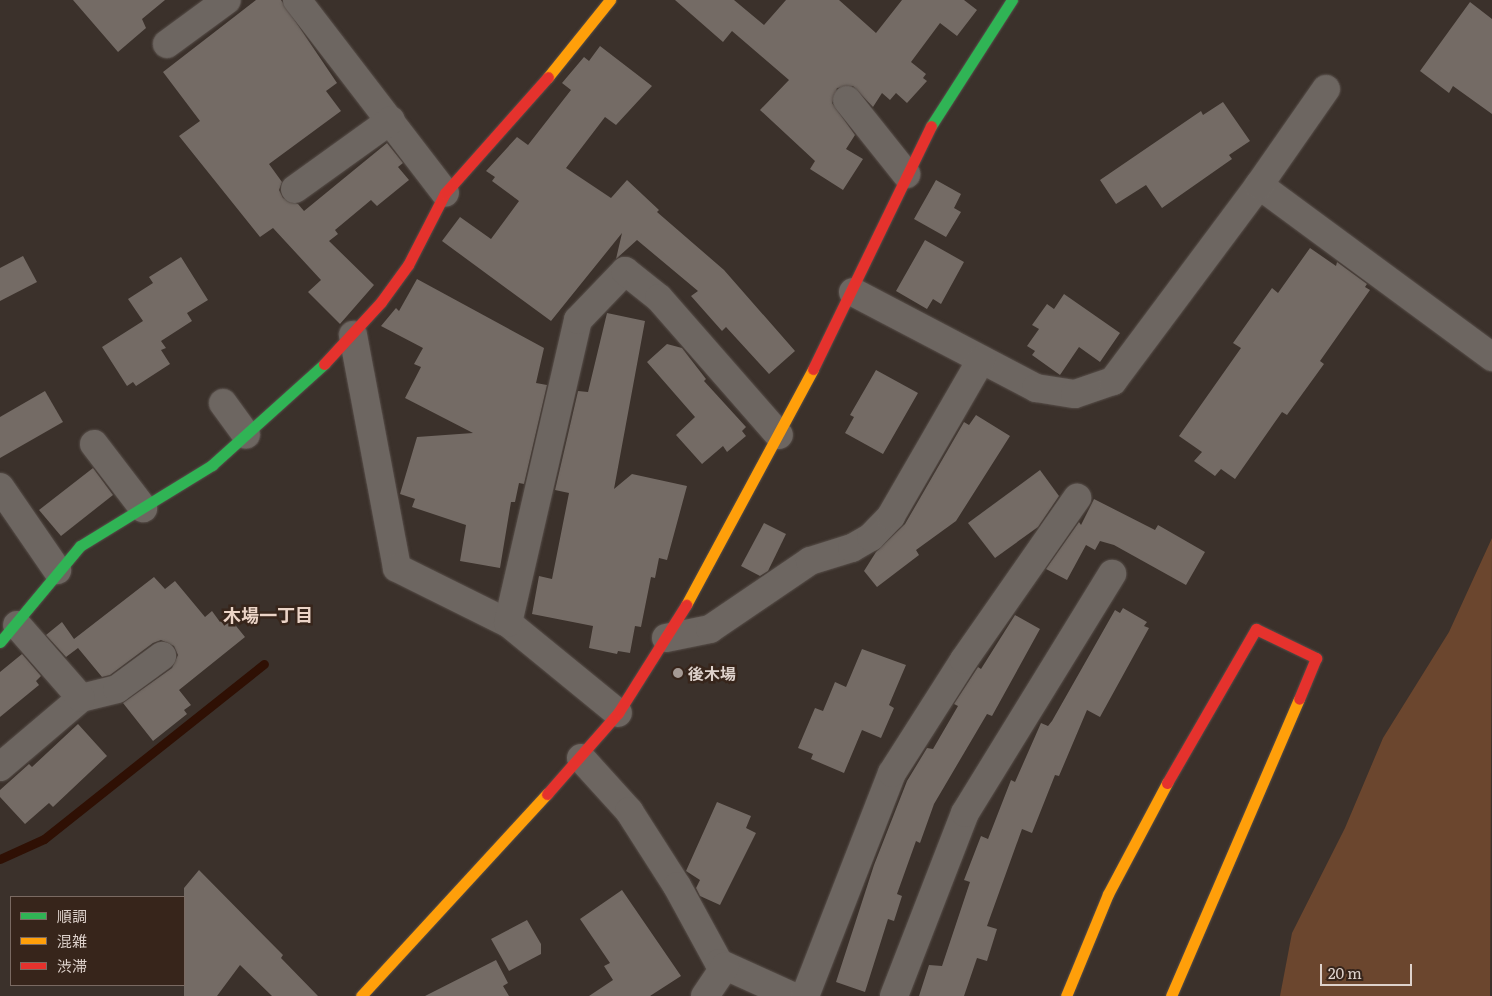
<!DOCTYPE html>
<meta charset="utf-8">
<style>
body{margin:0}
#map{position:relative;width:1492px;height:996px;overflow:hidden;background:#3b312b;font-family:Literata,"Noto Sans JP",serif}
div>[style]{position:absolute}
.green>*{inset:0;background:#6b462e}
.stream>*{height:9px;margin:-4.5px;padding:0 4.5px;transform-origin:4.5px;border-radius:4.5px;background:#2f1004}
.building>*{inset:0;background:#746b65}
.roads{filter:drop-shadow(0 0 1px #574e49) drop-shadow(0 0 1px #574e49)}
.street>*{height:28px;margin:-14px;padding:0 14px;transform-origin:14px;border-radius:14px;background:#6d6661}
.fast>*{height:11px;margin:-5.5px;padding:0 5.5px;transform-origin:5.5px;border-radius:5.5px;background:#30b455}
.slow>*{height:11px;margin:-5.5px;padding:0 5.5px;transform-origin:5.5px;border-radius:5.5px;background:#ff9f0a}
.jam>*{height:11px;margin:-5.5px;padding:0 5.5px;transform-origin:5.5px;border-radius:5.5px;background:#e5322d}
.dots>*{width:14px;height:14px;translate:-50% -50%;box-sizing:border-box;border:2px solid #37251b;border-radius:50%}
span{translate:-50% -50%;white-space:nowrap;text-align:center;line-height:1.15;-webkit-text-stroke:5px #37251b;paint-order:stroke}
.poi-label{font-size:16px;color:#ded2cc;font-weight:700}
.left{translate:0 -50%;text-align:left}
.neighbourhood-label{font-size:18px;color:#ebd4c7;font-weight:700}
.legend{position:absolute;left:10px;top:896px;width:175px;height:90px;box-sizing:border-box;background:#37251b;border:1px solid #7a6a62;margin:0;padding:6px 9px;list-style:none;font-size:15px;color:#ded2cc}
.legend li{display:flex;align-items:center;gap:10px;height:25px}
.legend b{width:25px;border:1px solid #7a6a62}
.scale{position:absolute;left:1320px;top:964px;width:92px;height:22px;box-sizing:border-box;border:2px solid #ded2cc;border-top:0;padding-left:6px;font-size:15px;line-height:18px;white-space:nowrap;color:#ded2cc;-webkit-text-stroke:4px #37251b;paint-order:stroke}
</style>
<div id="map">
<div class="green">
<div style="clip-path:polygon(1492px 538px,1490px 996px,1280px 996px,1292px 933px,1345px 828px,1383px 738px,1449px 632px)"></div>
</div>
<div class="stream">
<div style="left:0;top:859px;width:48px;rotate:-24.4deg"></div>
<div style="left:44px;top:839px;width:281px;rotate:-38.5deg"></div>
</div>
<div class="building">
<div style="clip-path:polygon(73px 0,165px 0,142px 19px,146px 28px,118px 52px)"></div>
<div style="clip-path:polygon(256px 0,281px 0,337px 83px,326px 91px,341px 111px,269px 164px,282px 182px,279px 190px,283px 198px,298px 204px,304px 211px,387px 143px,403px 163px,398px 167px,409px 180px,377px 206px,371px 200px,335px 230px,338px 234px,329px 241px,374px 285px,340px 324px,308px 292px,321px 280px,273px 228px,260px 237px,179px 136px,200px 121px,163px 72px)"></div>
<div style="clip-path:polygon(675px 0,734px 0,764px 25px,786px 0,839px 0,876px 33px,902px 0,964px 0,977px 10px,957px 36px,940px 23px,911px 62px,926px 74px,923px 78px,927px 81px,907px 103px,896px 93px,890px 100px,882px 93px,873px 107px,853px 86px,837px 88px,832px 103px,855px 135px,846px 149px,863px 159px,843px 190px,810px 169px,815px 161px,760px 110px,789px 80px,732px 31px,723px 42px)"></div>
<div style="clip-path:polygon(1470px 2px,1492px 19px,1492px 114px,1453px 86px,1449px 93px,1420px 71px)"></div>
<div style="clip-path:polygon(600px 46px,652px 86px,616px 125px,605px 117px,566px 168px,611px 198px,627px 180px,659px 210px,657px 212px,724px 270px,795px 351px,769px 374px,726px 327px,722px 331px,691px 296px,698px 291px,637px 240px,616px 259px,622px 233px,551px 321px,442px 241px,460px 217px,491px 239px,519px 201px,492px 181px,495px 177px,486px 171px,517px 137px,528px 145px,571px 90px,562px 83px,584px 57px,589px 61px)"></div>
<div style="clip-path:polygon(1223px 102px,1250px 141px,1229px 155px,1232px 159px,1162px 208px,1146px 185px,1116px 204px,1100px 180px,1201px 111px,1203px 115px)"></div>
<div style="clip-path:polygon(936px 180px,961px 194px,954px 208px,961px 212px,946px 237px,914px 219px)"></div>
<div style="clip-path:polygon(925px 240px,964px 262px,941px 304px,933px 299px,927px 309px,896px 291px)"></div>
<div style="clip-path:polygon(1310px 248px,1336px 266px,1337px 262px,1367px 284px,1365px 287px,1370px 290px,1320px 361px,1324px 364px,1287px 415px,1282px 412px,1235px 479px,1221px 469px,1215px 476px,1194px 461px,1202px 452px,1179px 436px,1241px 348px,1233px 343px,1272px 288px,1278px 293px)"></div>
<div style="clip-path:polygon(23px 256px,37px 282px,0 301px,0 268px)"></div>
<div style="clip-path:polygon(181px 257px,208px 300px,187px 313px,192px 321px,161px 341px,166px 348px,161px 350px,170px 364px,136px 386px,133px 382px,127px 386px,102px 347px,143px 321px,128px 299px,153px 283px,149px 277px)"></div>
<div style="clip-path:polygon(417px 279px,544px 348px,536px 383px,547px 385px,524px 484px,519px 483px,515px 502px,511px 502px,500px 568px,460px 561px,466px 525px,412px 507px,415px 499px,400px 494px,417px 437px,473px 433px,405px 398px,421px 367px,414px 364px,423px 348px,381px 326px,396px 308px,399px 311px)"></div>
<div style="clip-path:polygon(1064px 294px,1120px 333px,1100px 362px,1079px 347px,1060px 375px,1032px 355px,1035px 351px,1027px 346px,1039px 329px,1032px 325px,1047px 304px,1054px 309px)"></div>
<div style="clip-path:polygon(607px 313px,645px 321px,614px 489px,632px 474px,687px 486px,667px 560px,659px 558px,655px 578px,651px 577px,641px 627px,635px 626px,630px 653px,618px 651px,617px 654px,589px 648px,593px 626px,532px 614px,539px 576px,552px 579px,569px 493px,555px 490px,578px 391px,588px 392px)"></div>
<div style="clip-path:polygon(667px 344px,682px 348px,706px 379px,704px 381px,746px 427px,742px 431px,746px 436px,727px 452px,723px 446px,702px 464px,676px 435px,695px 417px,647px 362px)"></div>
<div style="clip-path:polygon(876px 370px,918px 393px,883px 454px,845px 433px,854px 417px,850px 415px)"></div>
<div style="clip-path:polygon(45px 391px,63px 422px,0 458px,0 417px)"></div>
<div style="clip-path:polygon(976px 415px,1010px 436px,956px 521px,916px 550px,919px 555px,877px 587px,864px 571px,876px 552px,905px 524px,964px 422px,969px 425px)"></div>
<div style="clip-path:polygon(93px 468px,113px 495px,61px 536px,39px 510px)"></div>
<div style="clip-path:polygon(1040px 470px,1059px 496px,1038px 527px,995px 558px,968px 523px)"></div>
<div style="clip-path:polygon(1094px 499px,1155px 530px,1158px 525px,1205px 552px,1186px 585px,1114px 545px,1100px 541px,1095px 550px,1086px 545px,1067px 580px,1046px 569px,1079px 522px,1081px 525px)"></div>
<div style="clip-path:polygon(764px 523px,786px 534px,768px 571px,760px 576px,741px 566px)"></div>
<div style="clip-path:polygon(154px 577px,165px 589px,175px 581px,205px 617px,212px 611px,220px 622px,228px 616px,245px 637px,179px 690px,191px 705px,184px 710px,187px 714px,153px 741px,123px 703px,172px 668px,178px 655px,174px 646px,161px 640px,153px 643px,110px 675px,102px 677px,78px 648px,66px 657px,46px 635px,62px 622px,74px 639px)"></div>
<div style="clip-path:polygon(1123px 608px,1147px 622px,1144px 626px,1149px 628px,1100px 717px,1087px 710px,1059px 776px,1055px 775px,1032px 833px,1022px 829px,987px 926px,997px 929px,987px 961px,977px 958px,964px 996px,919px 996px,929px 965px,942px 966px,970px 882px,964px 880px,981px 836px,988px 839px,1011px 780px,1015px 782px,1041px 723px,1048px 726px,1052px 721px,1115px 610px,1120px 613px)"></div>
<div style="clip-path:polygon(1015px 615px,1040px 629px,992px 716px,987px 714px,934px 804px,920px 843px,916px 841px,897px 894px,902px 896px,894px 921px,888px 919px,865px 992px,836px 982px,874px 865px,907px 781px,927px 748px,933px 749px,958px 706px,954px 704px,978px 667px,981px 669px)"></div>
<div style="clip-path:polygon(862px 649px,906px 665px,889px 705px,894px 708px,881px 738px,862px 730px,844px 773px,811px 759px,813px 754px,798px 748px,815px 708px,823px 711px,835px 682px,846px 687px)"></div>
<div style="clip-path:polygon(22px 654px,41px 676px,36px 681px,39px 685px,0 717px,0 672px)"></div>
<div style="clip-path:polygon(78px 724px,107px 756px,53px 807px,49px 803px,25px 824px,0 797px,0 790px,29px 764px,32px 767px)"></div>
<div style="clip-path:polygon(717px 802px,751px 816px,746px 828px,756px 833px,720px 905px,700px 896px,696px 888px,700px 880px,686px 871px)"></div>
<div style="clip-path:polygon(199px 870px,283px 955px,281px 958px,318px 996px,272px 996px,240px 965px,217px 996px,184px 996px,184px 888px)"></div>
<div style="clip-path:polygon(622px 890px,681px 976px,650px 996px,589px 996px,613px 980px,604px 966px,610px 963px,580px 919px)"></div>
<div style="clip-path:polygon(527px 920px,541px 944px,541px 954px,509px 971px,491px 939px)"></div>
<div style="clip-path:polygon(496px 960px,508px 983px,503px 986px,509px 996px,425px 996px)"></div>
</div>
<div class="roads">
<div class="street">
<div style="left:297px;top:0;width:243px;rotate:52.5deg"></div>
<div style="left:167px;top:44px;width:74px;rotate:-36.3deg"></div>
<div style="left:847px;top:100px;width:95px;rotate:51.4deg"></div>
<div style="left:1259px;top:185px;width:290px;rotate:36.4deg"></div>
<div style="left:295px;top:189px;width:118px;rotate:-35.7deg"></div>
<div style="left:853px;top:292px;width:207px;rotate:27.7deg"></div>
<div style="left:1036px;top:388px;width:39px;rotate:9deg"></div>
<div style="left:1075px;top:394px;width:40px;rotate:-18.9deg"></div>
<div style="left:1113px;top:381px;width:244px;rotate:-53.3deg"></div>
<div style="left:1259px;top:185px;width:117px;rotate:-55.1deg"></div>
<div style="left:353px;top:335px;width:237px;rotate:79.3deg"></div>
<div style="left:397px;top:568px;width:124px;rotate:26.4deg"></div>
<div style="left:508px;top:623px;width:142px;rotate:39.3deg"></div>
<div style="left:223px;top:403px;width:39px;rotate:54deg"></div>
<div style="left:94px;top:444px;width:81px;rotate:52.6deg"></div>
<div style="left:0;top:487px;width:101px;rotate:55.5deg"></div>
<div style="left:508px;top:623px;width:311px;rotate:-77deg"></div>
<div style="left:578px;top:320px;width:68px;rotate:-46.2deg"></div>
<div style="left:625px;top:271px;width:43px;rotate:38.5deg"></div>
<div style="left:659px;top:298px;width:182px;rotate:48.8deg"></div>
<div style="left:666px;top:638px;width:45px;rotate:-11.6deg"></div>
<div style="left:710px;top:629px;width:121px;rotate:-34.2deg"></div>
<div style="left:810px;top:561px;width:44px;rotate:-17.2deg"></div>
<div style="left:852px;top:548px;width:22px;rotate:-30deg"></div>
<div style="left:871px;top:537px;width:29px;rotate:-46deg"></div>
<div style="left:891px;top:516px;width:180px;rotate:-60deg"></div>
<div style="left:81px;top:698px;width:37px;rotate:-14deg"></div>
<div style="left:117px;top:689px;width:56px;rotate:-36.3deg"></div>
<div style="left:581px;top:758px;width:72px;rotate:47.8deg"></div>
<div style="left:629px;top:811px;width:89px;rotate:57.4deg"></div>
<div style="left:677px;top:886px;width:88px;rotate:61.4deg"></div>
<div style="left:719px;top:963px;width:80px;rotate:24.3deg"></div>
<div style="left:0;top:767px;width:106px;rotate:-40.4deg"></div>
<div style="left:81px;top:698px;width:97px;rotate:-131.2deg"></div>
<div style="left:705px;top:996px;width:36px;rotate:-56deg"></div>
<div style="left:805px;top:996px;width:239px;rotate:-68.7deg"></div>
<div style="left:892px;top:773px;width:134px;rotate:-57.5deg"></div>
<div style="left:964px;top:660px;width:198px;rotate:-55.1deg"></div>
<div style="left:894px;top:996px;width:196px;rotate:-68.8deg"></div>
<div style="left:965px;top:813px;width:281px;rotate:-58.4deg"></div>
</div>
<div class="fast">
<div style="left:931px;top:126px;width:150px;rotate:-57.3deg"></div>
<div style="left:0;top:642px;width:125px;rotate:-50.2deg"></div>
<div style="left:80px;top:546px;width:155px;rotate:-31.5deg"></div>
<div style="left:212px;top:465px;width:151px;rotate:-42deg"></div>
</div>
<div class="slow">
<div style="left:548px;top:77px;width:99px;rotate:-51.2deg"></div>
<div style="left:686px;top:605px;width:268px;rotate:-61.7deg"></div>
<div style="left:361px;top:996px;width:275px;rotate:-47.4deg"></div>
<div style="left:1066px;top:996px;width:110px;rotate:-67.6deg"></div>
<div style="left:1108px;top:894px;width:126px;rotate:-62deg"></div>
<div style="left:1171px;top:996px;width:323px;rotate:-66.7deg"></div>
</div>
<div class="jam">
<div style="left:324px;top:364px;width:84px;rotate:-47.4deg"></div>
<div style="left:381px;top:302px;width:46px;rotate:-53.9deg"></div>
<div style="left:408px;top:265px;width:81px;rotate:-62.8deg"></div>
<div style="left:445px;top:193px;width:155px;rotate:-48.4deg"></div>
<div style="left:813px;top:369px;width:270px;rotate:-64.1deg"></div>
<div style="left:1167px;top:783px;width:178px;rotate:-60deg"></div>
<div style="left:1256px;top:629px;width:67px;rotate:25.8deg"></div>
<div style="left:1316px;top:658px;width:44px;rotate:112.5deg"></div>
<div style="left:547px;top:794px;width:108px;rotate:-48.8deg"></div>
<div style="left:618px;top:713px;width:128px;rotate:-57.8deg"></div>
</div>
</div>
<div class="dots">
<div style="left:678px;top:673px;background:#a59a94"></div>
</div>
<div class="poi-label">
<span class="left" style="left:688px;top:673px">後木場</span>
</div>
<div class="neighbourhood-label">
<span style="left:268px;top:615px">木場一丁目</span>
</div>
<ul class="legend">
<li><b style="height:6px;background:#30b455"></b>順調</li>
<li><b style="height:6px;background:#ff9f0a"></b>混雑</li>
<li><b style="height:6px;background:#e5322d"></b>渋滞</li>
</ul>
<div class="scale">20 m</div>
</div>
